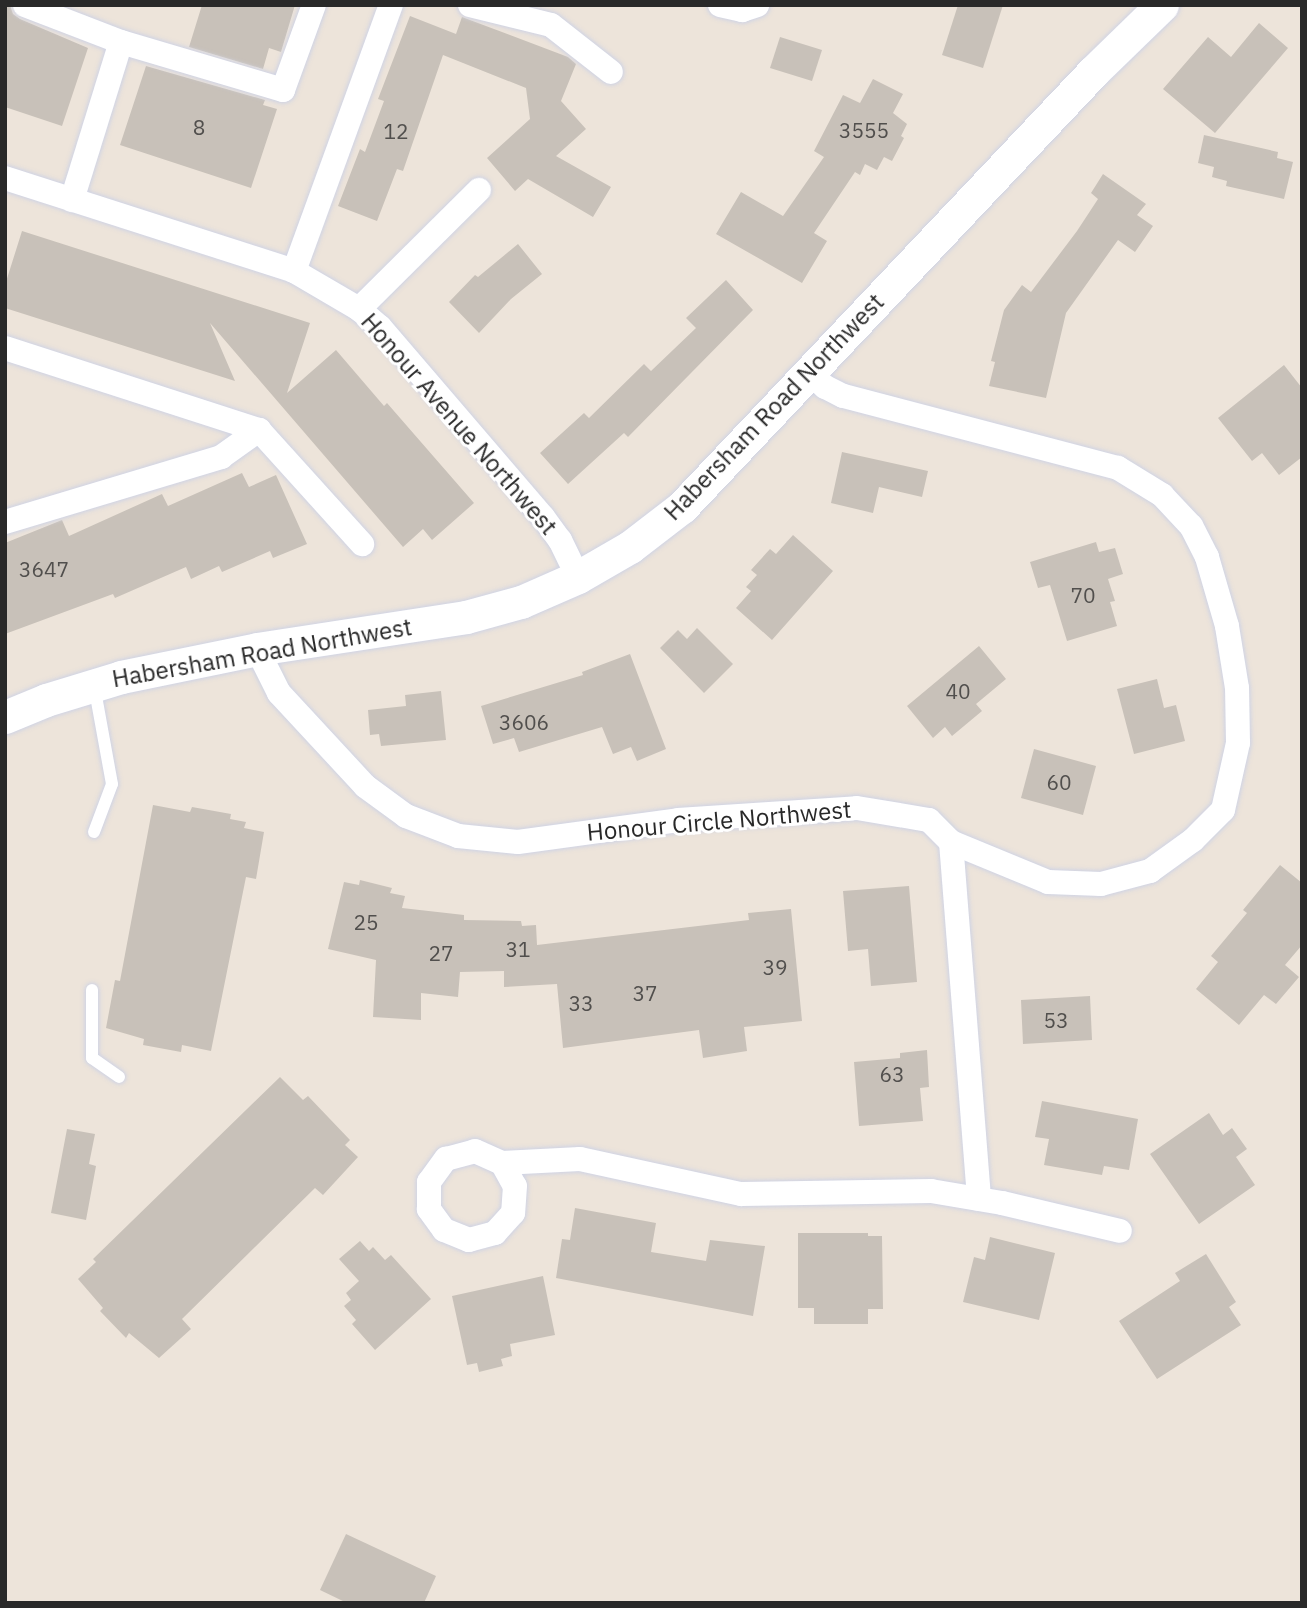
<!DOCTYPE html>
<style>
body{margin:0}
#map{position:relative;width:1307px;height:1608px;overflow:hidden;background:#ede4da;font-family:"IBM Plex Sans",sans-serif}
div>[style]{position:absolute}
.building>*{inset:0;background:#c8c1b9}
.roads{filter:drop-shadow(0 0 2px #cfd3e4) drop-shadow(0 0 2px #cfd3e4)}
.lane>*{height:12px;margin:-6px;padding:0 6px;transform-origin:6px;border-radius:6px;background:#fff}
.street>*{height:24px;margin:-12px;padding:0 12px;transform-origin:12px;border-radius:12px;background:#fff}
.secondary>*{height:33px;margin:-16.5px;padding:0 16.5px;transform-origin:16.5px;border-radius:16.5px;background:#fff}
span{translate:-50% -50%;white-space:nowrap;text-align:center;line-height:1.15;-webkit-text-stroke:6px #fff;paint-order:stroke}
.number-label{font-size:21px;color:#514f4d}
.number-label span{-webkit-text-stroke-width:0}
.street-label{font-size:24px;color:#292929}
.frame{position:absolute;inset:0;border:7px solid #292929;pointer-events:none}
</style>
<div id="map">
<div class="building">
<div style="clip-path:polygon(5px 5px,10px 5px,13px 14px,20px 19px,88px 48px,62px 126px,5px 107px)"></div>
<div style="clip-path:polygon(202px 5px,295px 5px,281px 52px,269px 48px,263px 69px,189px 47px)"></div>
<div style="clip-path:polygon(958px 5px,1003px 5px,983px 68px,942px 55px)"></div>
<div style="clip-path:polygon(410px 16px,456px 34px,462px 17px,568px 57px,576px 64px,561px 101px,586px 129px,556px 156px,611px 187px,593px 217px,528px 179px,515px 191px,487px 158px,530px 119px,526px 88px,443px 55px,403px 171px,397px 169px,377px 221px,338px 206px,360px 149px,365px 152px,384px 101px,378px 99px)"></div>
<div style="clip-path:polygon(1259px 23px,1288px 48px,1215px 133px,1163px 89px,1208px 37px,1231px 57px)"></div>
<div style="clip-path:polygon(780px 37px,822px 50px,812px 81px,770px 68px)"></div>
<div style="clip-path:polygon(146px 66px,265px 100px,263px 105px,277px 109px,251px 188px,120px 145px)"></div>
<div style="clip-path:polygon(873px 79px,903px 94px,893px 113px,907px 124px,901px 136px,904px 138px,892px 161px,884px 157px,877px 170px,865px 164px,860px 175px,855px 172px,814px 233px,827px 241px,802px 283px,716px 234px,741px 192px,783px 216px,824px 157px,814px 151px,843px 95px,860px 103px)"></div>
<div style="clip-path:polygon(1204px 135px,1278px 152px,1277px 158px,1293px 162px,1284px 199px,1226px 186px,1227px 181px,1212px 177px,1214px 167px,1198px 163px)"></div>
<div style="clip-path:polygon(1103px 174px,1146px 204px,1137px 215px,1153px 226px,1135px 252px,1118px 240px,1066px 313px,1046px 398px,989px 386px,995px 362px,991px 361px,1004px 310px,1022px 285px,1031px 292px,1077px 231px,1098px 199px,1091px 193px)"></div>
<div style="clip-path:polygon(22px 231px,310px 323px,287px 393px,336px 350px,384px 406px,387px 403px,474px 503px,432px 540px,423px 529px,403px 547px,210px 323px,235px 381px,5px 308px,5px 285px)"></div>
<div style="clip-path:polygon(518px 244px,542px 274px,511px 299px,479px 333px,449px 302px,475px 275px,478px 277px)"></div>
<div style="clip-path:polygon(726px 280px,753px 310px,628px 437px,624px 433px,568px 484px,540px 453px,584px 413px,589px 418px,644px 364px,651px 371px,696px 328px,686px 318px)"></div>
<div style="clip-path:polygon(1284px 365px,1302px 388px,1302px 457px,1279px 475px,1262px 453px,1252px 461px,1218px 418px)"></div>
<div style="clip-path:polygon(842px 452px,928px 471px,922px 497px,879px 487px,873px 513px,831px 503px)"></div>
<div style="clip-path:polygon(242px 473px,249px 487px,276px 475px,307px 544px,273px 558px,270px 551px,222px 572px,219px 566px,191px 579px,186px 567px,115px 598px,113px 594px,5px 634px,5px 543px,62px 520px,69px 536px,162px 494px,168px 506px)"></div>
<div style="clip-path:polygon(793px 535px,833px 571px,772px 640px,736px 608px,751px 591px,746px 587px,757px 575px,751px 570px,770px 549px,776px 554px)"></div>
<div style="clip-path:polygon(1096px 542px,1099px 552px,1115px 548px,1123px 574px,1108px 579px,1115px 601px,1110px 602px,1117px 626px,1067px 641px,1050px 585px,1038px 588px,1030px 562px)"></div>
<div style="clip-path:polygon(697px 628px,733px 664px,704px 693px,660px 648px,678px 630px,687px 639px)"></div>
<div style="clip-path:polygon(979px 646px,1006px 679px,976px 704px,982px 711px,952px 736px,945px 727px,933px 738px,907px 706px)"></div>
<div style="clip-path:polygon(630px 654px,666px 749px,637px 761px,631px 747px,613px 754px,602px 727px,519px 752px,514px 738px,493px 744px,481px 706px,583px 675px,582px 672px)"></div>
<div style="clip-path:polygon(1157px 679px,1164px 708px,1176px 705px,1185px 741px,1134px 754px,1117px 689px)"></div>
<div style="clip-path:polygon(441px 691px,446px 740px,381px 746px,379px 734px,370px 735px,368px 710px,406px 706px,405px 695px)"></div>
<div style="clip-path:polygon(1034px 749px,1096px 766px,1083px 815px,1021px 798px)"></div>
<div style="clip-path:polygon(153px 805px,190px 812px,192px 807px,231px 814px,230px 819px,246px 822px,244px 828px,264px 832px,256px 879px,246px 877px,211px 1051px,182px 1045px,181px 1052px,143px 1045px,144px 1039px,106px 1028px,115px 980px,120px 981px)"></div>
<div style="clip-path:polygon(1280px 865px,1302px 883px,1302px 945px,1285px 965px,1299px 977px,1276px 1004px,1264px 995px,1239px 1025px,1196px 989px,1218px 962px,1211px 956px,1247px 913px,1243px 910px)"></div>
<div style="clip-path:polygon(360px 880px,392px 888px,390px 893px,405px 896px,402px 908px,464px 915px,464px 920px,521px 921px,522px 926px,536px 925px,537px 945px,749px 920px,748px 913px,791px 909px,802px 1021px,744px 1027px,747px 1051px,703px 1058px,699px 1030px,563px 1048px,557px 984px,504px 987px,504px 971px,460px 972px,458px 997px,421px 993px,421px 1020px,373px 1017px,376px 960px,328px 949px,344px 882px,359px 885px)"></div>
<div style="clip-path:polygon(909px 886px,917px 982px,871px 986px,868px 949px,848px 951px,843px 891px)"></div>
<div style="clip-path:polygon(1090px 996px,1092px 1040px,1023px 1044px,1021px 1000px)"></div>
<div style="clip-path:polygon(927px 1050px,929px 1087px,920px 1088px,923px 1121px,859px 1126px,854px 1062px,900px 1058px,900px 1053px)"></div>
<div style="clip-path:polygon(280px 1077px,303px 1100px,308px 1096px,350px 1140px,345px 1145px,358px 1157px,323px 1195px,315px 1188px,182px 1319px,191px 1329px,159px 1358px,129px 1333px,126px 1338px,100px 1311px,103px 1308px,78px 1279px,96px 1262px,93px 1259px)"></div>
<div style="clip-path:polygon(1042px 1101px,1138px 1119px,1129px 1170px,1104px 1166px,1102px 1175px,1044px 1165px,1049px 1139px,1035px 1137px)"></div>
<div style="clip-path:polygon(1209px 1113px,1223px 1135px,1232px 1128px,1247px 1149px,1236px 1157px,1255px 1185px,1199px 1224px,1150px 1154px)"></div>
<div style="clip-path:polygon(67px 1129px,95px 1134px,89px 1164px,96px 1166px,86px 1220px,51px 1213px)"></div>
<div style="clip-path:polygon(575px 1208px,656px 1223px,651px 1252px,706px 1261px,710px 1240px,765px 1246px,753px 1316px,556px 1278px,562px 1239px,570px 1240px)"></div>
<div style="clip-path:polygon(798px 1233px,868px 1233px,868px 1236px,882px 1236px,883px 1309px,868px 1309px,868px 1324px,814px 1324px,814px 1308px,798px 1308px)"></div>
<div style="clip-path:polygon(990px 1237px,1055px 1253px,1039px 1320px,963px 1302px,974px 1257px,985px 1260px)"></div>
<div style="clip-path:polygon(360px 1241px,369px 1251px,373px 1247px,385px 1260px,391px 1255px,431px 1299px,375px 1350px,352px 1324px,356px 1320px,344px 1306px,351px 1300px,346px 1293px,359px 1281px,339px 1259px)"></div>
<div style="clip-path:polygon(1206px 1254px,1236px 1302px,1229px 1307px,1241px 1325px,1157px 1379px,1119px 1321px,1180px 1281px,1175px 1273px)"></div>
<div style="clip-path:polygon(543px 1276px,555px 1335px,510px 1344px,512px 1356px,501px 1359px,503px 1366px,479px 1372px,477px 1363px,467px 1365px,452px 1296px)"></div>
<div style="clip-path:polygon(346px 1534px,436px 1576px,424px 1603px,347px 1603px,320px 1590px)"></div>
</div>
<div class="roads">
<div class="lane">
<div style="left:94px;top:832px;width:51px;rotate:-69.4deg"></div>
<div style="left:112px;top:784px;width:101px;rotate:-100.3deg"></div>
<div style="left:92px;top:990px;width:68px;rotate:90deg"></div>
<div style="left:92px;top:1058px;width:33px;rotate:35deg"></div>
</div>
<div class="street">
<div style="left:25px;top:5px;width:103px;rotate:21.1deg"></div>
<div style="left:470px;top:5px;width:83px;rotate:13.9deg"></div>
<div style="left:551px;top:25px;width:76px;rotate:38.1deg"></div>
<div style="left:720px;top:5px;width:23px;rotate:13deg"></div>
<div style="left:742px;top:10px;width:16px;rotate:-18deg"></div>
<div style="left:5px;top:178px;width:304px;rotate:17.8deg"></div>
<div style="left:294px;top:271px;width:75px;rotate:30.3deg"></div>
<div style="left:359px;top:309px;width:28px;rotate:41deg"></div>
<div style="left:380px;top:327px;width:250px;rotate:49.4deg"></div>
<div style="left:543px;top:517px;width:29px;rotate:54deg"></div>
<div style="left:560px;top:540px;width:41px;rotate:64.1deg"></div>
<div style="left:72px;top:200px;width:165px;rotate:-72.8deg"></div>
<div style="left:121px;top:42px;width:169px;rotate:16.5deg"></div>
<div style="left:283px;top:90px;width:90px;rotate:-70deg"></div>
<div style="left:294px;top:271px;width:283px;rotate:-70deg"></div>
<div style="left:359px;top:309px;width:169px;rotate:-44.8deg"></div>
<div style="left:5px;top:348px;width:267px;rotate:17.9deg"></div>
<div style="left:259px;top:430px;width:154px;rotate:47.9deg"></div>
<div style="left:5px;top:522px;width:226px;rotate:-16.7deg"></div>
<div style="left:221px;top:457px;width:47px;rotate:-35.4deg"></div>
<div style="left:257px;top:649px;width:49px;rotate:63.4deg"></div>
<div style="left:279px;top:693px;width:127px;rotate:47.2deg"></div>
<div style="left:365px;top:786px;width:51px;rotate:36.2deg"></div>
<div style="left:406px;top:816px;width:56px;rotate:21deg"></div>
<div style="left:458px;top:836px;width:60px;rotate:5.7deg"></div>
<div style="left:518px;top:842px;width:162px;rotate:-7.8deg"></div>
<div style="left:678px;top:820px;width:179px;rotate:-3.8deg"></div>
<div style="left:857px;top:808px;width:73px;rotate:9.5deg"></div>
<div style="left:929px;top:820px;width:31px;rotate:45deg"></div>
<div style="left:951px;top:842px;width:105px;rotate:22.4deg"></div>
<div style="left:1048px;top:882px;width:53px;rotate:2.2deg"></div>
<div style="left:1101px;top:884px;width:51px;rotate:-14.9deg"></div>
<div style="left:1150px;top:871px;width:53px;rotate:-35.8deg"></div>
<div style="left:1193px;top:840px;width:42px;rotate:-45deg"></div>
<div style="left:1223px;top:810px;width:69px;rotate:-77.4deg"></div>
<div style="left:1238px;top:743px;width:55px;rotate:-91deg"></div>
<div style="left:1237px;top:688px;width:63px;rotate:-99.2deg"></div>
<div style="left:1227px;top:626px;width:72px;rotate:-106.2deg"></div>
<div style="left:1207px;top:557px;width:35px;rotate:-117deg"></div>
<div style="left:1191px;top:526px;width:42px;rotate:-133.1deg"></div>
<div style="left:1162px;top:495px;width:52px;rotate:-148.5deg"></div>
<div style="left:1118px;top:468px;width:284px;rotate:-165.3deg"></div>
<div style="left:843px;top:396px;width:20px;rotate:-153deg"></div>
<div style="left:825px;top:387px;width:21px;rotate:-137deg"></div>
<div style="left:951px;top:842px;width:358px;rotate:85.5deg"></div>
<div style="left:502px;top:1163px;width:26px;rotate:61deg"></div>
<div style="left:515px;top:1186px;width:27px;rotate:94deg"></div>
<div style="left:513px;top:1213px;width:27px;rotate:132deg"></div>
<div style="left:495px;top:1233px;width:27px;rotate:165deg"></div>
<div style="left:469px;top:1240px;width:27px;rotate:-158deg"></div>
<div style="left:444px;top:1230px;width:26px;rotate:-126deg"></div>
<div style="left:429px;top:1209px;width:27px;rotate:-90deg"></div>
<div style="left:429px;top:1182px;width:29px;rotate:-54deg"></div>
<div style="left:446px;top:1159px;width:30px;rotate:-15deg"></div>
<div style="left:475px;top:1151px;width:30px;rotate:24deg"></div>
<div style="left:502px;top:1163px;width:78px;rotate:-2.9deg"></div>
<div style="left:580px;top:1159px;width:165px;rotate:12.3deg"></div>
<div style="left:741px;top:1194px;width:190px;rotate:-0.9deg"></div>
<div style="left:931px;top:1191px;width:72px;rotate:9.6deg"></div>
<div style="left:1002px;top:1203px;width:121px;rotate:13.3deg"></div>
</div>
<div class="secondary">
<div style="left:5px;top:717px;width:44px;rotate:-22.5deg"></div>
<div style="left:46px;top:700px;width:78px;rotate:-17deg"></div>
<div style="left:121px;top:677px;width:139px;rotate:-11.6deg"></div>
<div style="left:257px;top:649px;width:211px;rotate:-8.7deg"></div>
<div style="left:466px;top:617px;width:57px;rotate:-15.3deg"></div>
<div style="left:521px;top:602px;width:62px;rotate:-23.7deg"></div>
<div style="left:578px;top:577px;width:60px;rotate:-30deg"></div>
<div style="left:630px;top:547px;width:66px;rotate:-37.6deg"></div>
<div style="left:682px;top:507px;width:598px;rotate:-46.62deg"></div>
<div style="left:1093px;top:72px;width:96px;rotate:-44.2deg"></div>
</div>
</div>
<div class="number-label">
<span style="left:199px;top:127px">8</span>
<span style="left:864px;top:130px">3555</span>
<span style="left:396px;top:131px">12</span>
<span style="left:44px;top:569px">3647</span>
<span style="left:1083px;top:595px">70</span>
<span style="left:958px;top:691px">40</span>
<span style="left:524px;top:722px">3606</span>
<span style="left:1059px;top:782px">60</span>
<span style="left:366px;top:922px">25</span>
<span style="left:518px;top:949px">31</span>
<span style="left:441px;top:953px">27</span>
<span style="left:775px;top:967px">39</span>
<span style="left:645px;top:993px">37</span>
<span style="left:581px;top:1003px">33</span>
<span style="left:1056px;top:1020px">53</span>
<span style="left:892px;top:1074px">63</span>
</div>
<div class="street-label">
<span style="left:774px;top:407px;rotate:-46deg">Habersham Road Northwest</span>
<span style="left:459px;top:424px;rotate:49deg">Honour Avenue Northwest</span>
<span style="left:262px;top:653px;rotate:-10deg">Habersham Road Northwest</span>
<span style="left:719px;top:821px;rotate:-5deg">Honour Circle Northwest</span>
</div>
<div class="frame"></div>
</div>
